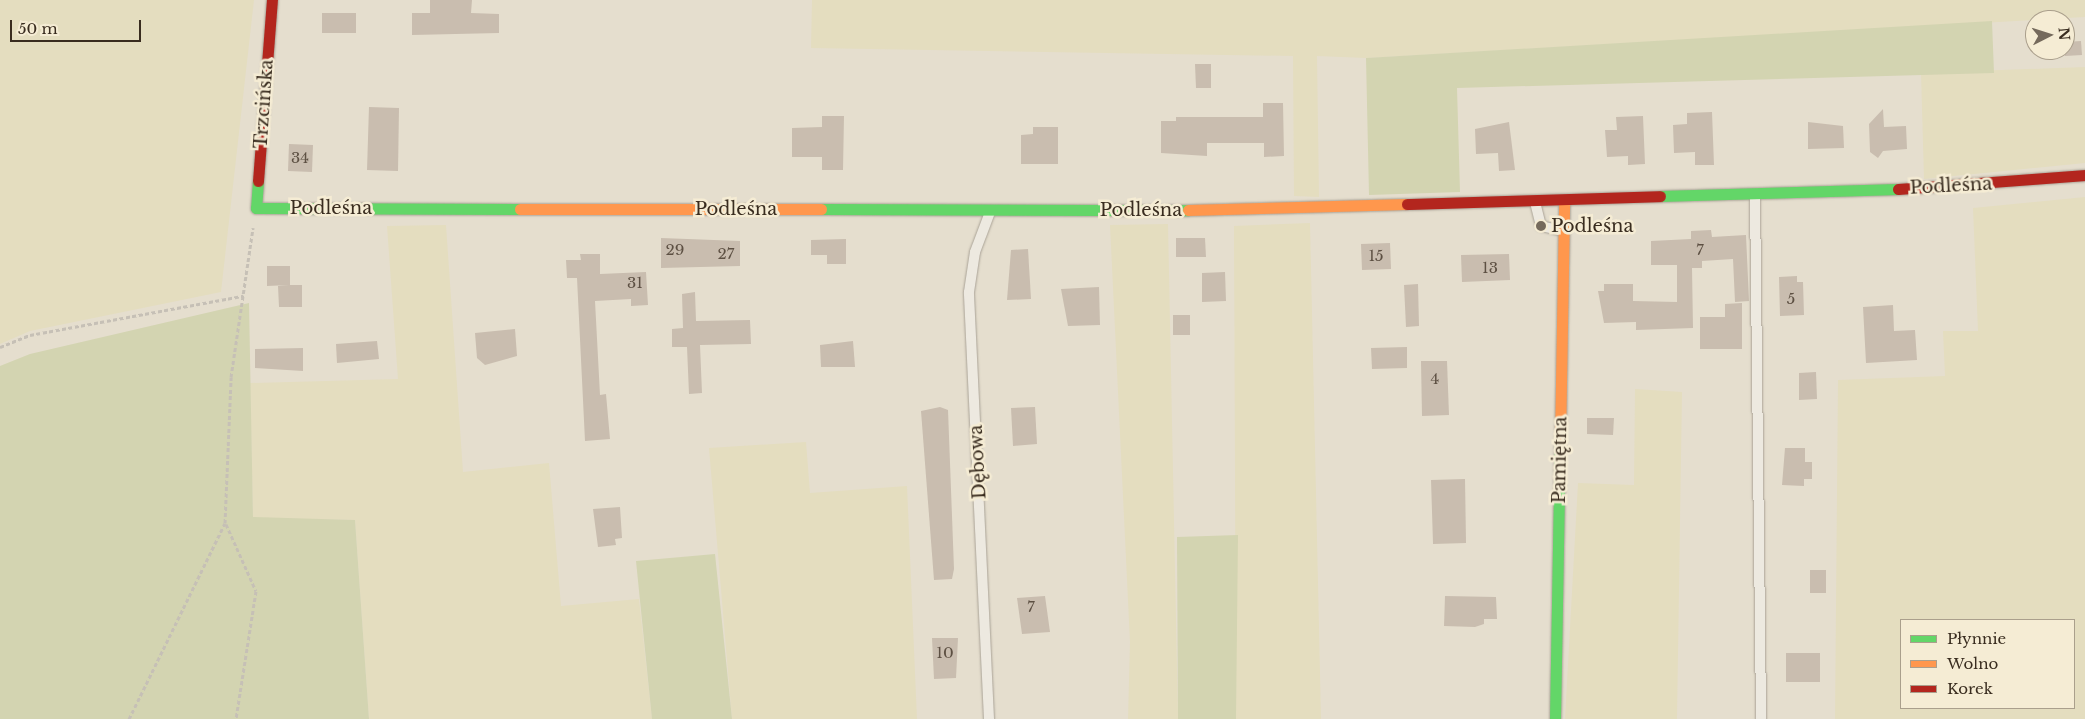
<!DOCTYPE html>
<meta charset="utf-8">
<style>
body{margin:0}
#map{position:relative;width:2085px;height:719px;overflow:hidden;background:#e5dece;font-family:"Libre Baskerville",serif}
div>[style]{position:absolute}
.farmland>*{inset:0;background:#e4ddbf}
.green>*{inset:0;background:#d3d4b1}
.building>*{inset:0;background:#c9bdaf}
.path>*{height:3px;margin-top:-1.5px;transform-origin:0;background:repeating-linear-gradient(90deg,#c6c0b6 0 4px,transparent 0 6.5px)}
.roads{filter:drop-shadow(0 0 1px #aaa397) drop-shadow(0 0 1px #aaa397)}
.lane>*{height:10px;margin:-5px;padding:0 5px;transform-origin:5px;border-radius:5px;background:#ede9e0}
.fast>*{height:11px;margin:-5.5px;padding:0 5.5px;transform-origin:5.5px;border-radius:5.5px;background:#63d668}
.slow>*{height:11px;margin:-5.5px;padding:0 5.5px;transform-origin:5.5px;border-radius:5.5px;background:#ff974d}
.jam>*{height:11px;margin:-5.5px;padding:0 5.5px;transform-origin:5.5px;border-radius:5.5px;background:#b3261e}
.dots>*{width:14px;height:14px;translate:-50% -50%;box-sizing:border-box;border:2px solid #f5ecd4;border-radius:50%}
span{translate:-50% -50%;white-space:nowrap;text-align:center;line-height:1.15;-webkit-text-stroke:5px #f5ecd4;paint-order:stroke}
.number-label{font-size:15px;color:#5d5043}
.number-label span{-webkit-text-stroke-width:0}
.street-label{font-size:18px;color:#392c1f}
.poi-label{font-size:18px;color:#392c1f}
.left{translate:0 -50%;text-align:left}
.legend{position:absolute;left:1900px;top:619px;width:175px;height:90px;box-sizing:border-box;background:#f5ecd4;border:1px solid #aa9f8c;margin:0;padding:6px 9px;list-style:none;font-size:15px;color:#392c1f}
.legend li{display:flex;align-items:center;gap:10px;height:25px}
.legend b{width:25px;border:1px solid #aa9f8c}
.north{position:absolute;left:2025px;top:10px;width:50px;height:50px;box-sizing:border-box;background:#f5ecd4;border:1px solid #aa9f8c;border-radius:50%;rotate:85deg;font-size:14px;font-weight:700;line-height:20px;text-align:center;color:#392c1f}
.north::after{content:'';display:block;margin:auto;width:18px;height:22px;background:#756a5c;clip-path:polygon(50% 0,100% 100%,50% 72%,0 100%)}
.scale{position:absolute;left:10px;top:20px;width:131px;height:22px;box-sizing:border-box;border:2px solid #392c1f;border-top:0;padding-left:6px;font-size:15px;line-height:18px;white-space:nowrap;color:#392c1f;-webkit-text-stroke:4px #f5ecd4;paint-order:stroke}
</style>
<div id="map">
<div class="farmland">
<div style="clip-path:polygon(0 0,254px 0,221px 292px,30px 331px,0 344px)"></div>
<div style="clip-path:polygon(812px 0,2085px 0,2085px 17px,1366px 58px,1317px 56px,1319px 197px,1294px 196px,1293px 56px,811px 48px)"></div>
<div style="clip-path:polygon(2085px 67px,2085px 163px,1924px 179px,1921px 73px)"></div>
<div style="clip-path:polygon(evenodd,2085px 197px,2085px 719px,1835px 719px,1838px 380px,1945px 376px,1943px 331px,1978px 331px,1973px 208px,2085px 197px,1901px 620px,2074px 620px,2074px 708px,1901px 708px,1901px 620px)"></div>
<div style="clip-path:polygon(1310px 223px,1321px 719px,1236px 719px,1234px 226px)"></div>
<div style="clip-path:polygon(1168px 224px,1178px 719px,1128px 719px,1130px 642px,1110px 225px)"></div>
<div style="clip-path:polygon(446px 225px,463px 472px,549px 463px,561px 606px,639px 599px,652px 719px,369px 719px,355px 520px,253px 518px,250px 383px,398px 379px,387px 226px)"></div>
<div style="clip-path:polygon(1635px 389px,1682px 392px,1677px 719px,1565px 719px,1578px 483px,1634px 485px)"></div>
<div style="clip-path:polygon(806px 442px,810px 493px,907px 486px,917px 719px,732px 719px,709px 448px)"></div>
</div>
<div class="green">
<div style="clip-path:polygon(1992px 21px,1994px 73px,1457px 88px,1460px 192px,1369px 195px,1366px 58px)"></div>
<div style="clip-path:polygon(249px 303px,253px 517px,355px 520px,369px 719px,0 719px,0 366px,30px 354px)"></div>
<div style="clip-path:polygon(1238px 535px,1236px 719px,1178px 719px,1177px 537px)"></div>
<div style="clip-path:polygon(715px 554px,732px 719px,652px 719px,636px 561px)"></div>
</div>
<div class="building">
<div style="clip-path:polygon(430px 0,472px 0,471px 13px,499px 14px,499px 33px,412px 35px,412px 13px,430px 13px)"></div>
<div style="clip-path:polygon(322px 13px,356px 13px,356px 33px,322px 33px)"></div>
<div style="clip-path:polygon(2081px 41px,2082px 55px,2065px 56px,2065px 42px)"></div>
<div style="clip-path:polygon(1195px 64px,1211px 64px,1211px 88px,1196px 88px)"></div>
<div style="clip-path:polygon(1263px 103px,1283px 103px,1284px 156px,1264px 157px,1264px 143px,1207px 143px,1207px 156px,1161px 153px,1161px 121px,1176px 121px,1176px 117px,1263px 117px)"></div>
<div style="clip-path:polygon(369px 107px,399px 108px,398px 171px,367px 170px)"></div>
<div style="clip-path:polygon(1883px 109px,1884px 127px,1906px 126px,1907px 149px,1883px 151px,1878px 158px,1870px 152px,1869px 124px)"></div>
<div style="clip-path:polygon(1712px 112px,1714px 165px,1695px 165px,1695px 152px,1674px 153px,1673px 125px,1687px 124px,1687px 113px)"></div>
<div style="clip-path:polygon(822px 116px,844px 116px,843px 170px,822px 170px,822px 157px,792px 157px,792px 128px,822px 127px)"></div>
<div style="clip-path:polygon(1643px 116px,1645px 164px,1628px 165px,1628px 156px,1607px 157px,1605px 130px,1617px 130px,1616px 117px)"></div>
<div style="clip-path:polygon(1509px 122px,1515px 170px,1499px 171px,1498px 153px,1476px 154px,1475px 129px)"></div>
<div style="clip-path:polygon(1808px 122px,1843px 126px,1844px 148px,1808px 149px)"></div>
<div style="clip-path:polygon(1033px 127px,1058px 127px,1058px 164px,1021px 164px,1021px 135px,1033px 134px)"></div>
<div style="clip-path:polygon(289px 144px,313px 145px,312px 172px,288px 171px)"></div>
<div style="clip-path:polygon(1711px 230px,1712px 237px,1746px 235px,1749px 301px,1735px 302px,1733px 259px,1702px 261px,1702px 268px,1692px 268px,1693px 328px,1636px 330px,1636px 322px,1604px 323px,1598px 291px,1604px 291px,1604px 284px,1633px 284px,1633px 301px,1677px 302px,1677px 265px,1651px 265px,1651px 241px,1691px 239px,1691px 231px)"></div>
<div style="clip-path:polygon(661px 238px,740px 241px,740px 266px,661px 268px)"></div>
<div style="clip-path:polygon(1176px 238px,1205px 238px,1206px 257px,1176px 257px)"></div>
<div style="clip-path:polygon(846px 239px,846px 264px,827px 264px,827px 255px,811px 255px,811px 240px)"></div>
<div style="clip-path:polygon(1390px 243px,1391px 269px,1362px 270px,1361px 244px)"></div>
<div style="clip-path:polygon(1028px 249px,1031px 299px,1007px 300px,1011px 250px)"></div>
<div style="clip-path:polygon(580px 254px,600px 254px,600px 274px,646px 272px,648px 305px,631px 306px,631px 299px,595px 301px,600px 395px,606px 394px,610px 439px,585px 441px,577px 278px,567px 278px,566px 260px,581px 260px)"></div>
<div style="clip-path:polygon(1509px 254px,1510px 280px,1462px 282px,1461px 255px)"></div>
<div style="clip-path:polygon(267px 266px,290px 266px,290px 285px,302px 285px,302px 307px,279px 307px,278px 286px,289px 285px,267px 286px)"></div>
<div style="clip-path:polygon(1225px 272px,1226px 301px,1202px 302px,1202px 273px)"></div>
<div style="clip-path:polygon(1797px 276px,1797px 282px,1803px 282px,1804px 315px,1780px 316px,1779px 277px)"></div>
<div style="clip-path:polygon(1418px 284px,1419px 326px,1406px 327px,1404px 285px)"></div>
<div style="clip-path:polygon(1099px 287px,1100px 325px,1068px 326px,1061px 289px)"></div>
<div style="clip-path:polygon(695px 292px,696px 321px,750px 320px,751px 344px,700px 345px,702px 393px,689px 394px,687px 347px,672px 347px,672px 329px,683px 328px,682px 294px)"></div>
<div style="clip-path:polygon(1742px 303px,1742px 349px,1700px 349px,1700px 317px,1725px 317px,1725px 304px)"></div>
<div style="clip-path:polygon(1893px 305px,1894px 331px,1915px 330px,1917px 360px,1866px 363px,1863px 307px)"></div>
<div style="clip-path:polygon(1173px 315px,1190px 315px,1190px 335px,1173px 335px)"></div>
<div style="clip-path:polygon(515px 329px,517px 356px,485px 365px,477px 358px,475px 333px)"></div>
<div style="clip-path:polygon(377px 341px,379px 359px,337px 363px,336px 344px)"></div>
<div style="clip-path:polygon(853px 341px,855px 367px,821px 367px,820px 345px)"></div>
<div style="clip-path:polygon(1407px 347px,1407px 368px,1372px 369px,1371px 348px)"></div>
<div style="clip-path:polygon(303px 348px,303px 371px,255px 368px,255px 349px)"></div>
<div style="clip-path:polygon(1421px 361px,1447px 361px,1449px 415px,1422px 416px)"></div>
<div style="clip-path:polygon(1816px 372px,1817px 399px,1799px 400px,1799px 373px)"></div>
<div style="clip-path:polygon(940px 407px,948px 410px,954px 569px,952px 579px,934px 580px,921px 411px)"></div>
<div style="clip-path:polygon(1035px 407px,1037px 444px,1013px 446px,1011px 408px)"></div>
<div style="clip-path:polygon(1587px 418px,1614px 418px,1613px 435px,1587px 434px)"></div>
<div style="clip-path:polygon(1785px 448px,1805px 448px,1805px 462px,1812px 462px,1812px 479px,1804px 479px,1804px 486px,1782px 485px)"></div>
<div style="clip-path:polygon(1465px 479px,1466px 543px,1433px 544px,1431px 480px)"></div>
<div style="clip-path:polygon(620px 507px,622px 538px,615px 539px,616px 545px,598px 547px,593px 509px)"></div>
<div style="clip-path:polygon(1810px 570px,1826px 570px,1826px 593px,1810px 593px)"></div>
<div style="clip-path:polygon(1045px 596px,1050px 632px,1022px 634px,1017px 598px)"></div>
<div style="clip-path:polygon(1445px 596px,1496px 597px,1497px 619px,1484px 619px,1484px 624px,1475px 627px,1444px 626px)"></div>
<div style="clip-path:polygon(932px 638px,958px 638px,956px 678px,934px 679px)"></div>
<div style="clip-path:polygon(1786px 653px,1820px 653px,1820px 682px,1786px 682px)"></div>
</div>
<div class="path">
<div style="left:0;top:347px;width:32px;rotate:-22deg"></div>
<div style="left:30px;top:335px;width:217px;rotate:-10.4deg"></div>
<div style="left:226px;top:524px;width:73px;rotate:65.9deg"></div>
<div style="left:256px;top:591px;width:130px;rotate:98.9deg"></div>
<div style="left:129px;top:719px;width:218px;rotate:-63.9deg"></div>
<div style="left:225px;top:523px;width:146px;rotate:-87.6deg"></div>
<div style="left:231px;top:377px;width:151px;rotate:-81.6deg"></div>
</div>
<div class="roads">
<div class="lane">
<div style="left:1755px;top:195px;width:524px;rotate:89.34deg"></div>
<div style="left:1535px;top:202px;width:25px;rotate:76deg"></div>
<div style="left:1541px;top:226px;width:23px;rotate:13deg"></div>
<div style="left:989px;top:719px;width:427px;rotate:-92.7deg"></div>
<div style="left:969px;top:292px;width:40px;rotate:-81.5deg"></div>
<div style="left:975px;top:252px;width:43px;rotate:-69.4deg"></div>
</div>
<div class="fast">
<div style="left:258px;top:181px;width:27px;rotate:94deg"></div>
<div style="left:256px;top:208px;width:264px;rotate:0.2deg"></div>
<div style="left:1660px;top:196px;width:238px;rotate:-1.7deg"></div>
<div style="left:821px;top:209px;width:367px;rotate:0.2deg"></div>
<div style="left:1555px;top:719px;width:279px;rotate:-89deg"></div>
</div>
<div class="slow">
<div style="left:520px;top:209px;width:301px"></div>
<div style="left:1188px;top:210px;width:219px;rotate:-1.6deg"></div>
<div style="left:1560px;top:440px;width:239px;rotate:-89deg"></div>
</div>
<div class="jam">
<div style="left:258px;top:181px;width:182px;rotate:-85.6deg"></div>
<div style="left:1898px;top:189px;width:188px;rotate:-4.3deg"></div>
<div style="left:1407px;top:204px;width:253px;rotate:-1.8deg"></div>
</div>
</div>
<div class="dots">
<div style="left:1541px;top:226px;background:#756a5c"></div>
</div>
<div class="number-label">
<span style="left:300px;top:158px">34</span>
<span style="left:675px;top:250px">29</span>
<span style="left:1700px;top:250px">7</span>
<span style="left:726px;top:254px">27</span>
<span style="left:1376px;top:256px">15</span>
<span style="left:1490px;top:268px">13</span>
<span style="left:635px;top:283px">31</span>
<span style="left:1791px;top:299px">5</span>
<span style="left:1435px;top:379px">4</span>
<span style="left:1031px;top:607px">7</span>
<span style="left:945px;top:653px">10</span>
</div>
<div class="street-label">
<span style="left:264px;top:104px;rotate:-86deg">Trzcińska</span>
<span style="left:1951px;top:186px;rotate:-3deg">Podleśna</span>
<span style="left:331px;top:208px">Podleśna</span>
<span style="left:736px;top:209px">Podleśna</span>
<span style="left:1141px;top:210px">Podleśna</span>
<span style="left:1560px;top:460px;rotate:-89deg">Pamiętna</span>
<span style="left:978px;top:462px;rotate:-93deg">Dębowa</span>
</div>
<div class="poi-label">
<span class="left" style="left:1551px;top:226px">Podleśna</span>
</div>
<ul class="legend">
<li><b style="height:6px;background:#63d668"></b>Płynnie</li>
<li><b style="height:6px;background:#ff974d"></b>Wolno</li>
<li><b style="height:6px;background:#b3261e"></b>Korek</li>
</ul>
<div class="north">N</div>
<div class="scale">50 m</div>
</div>
